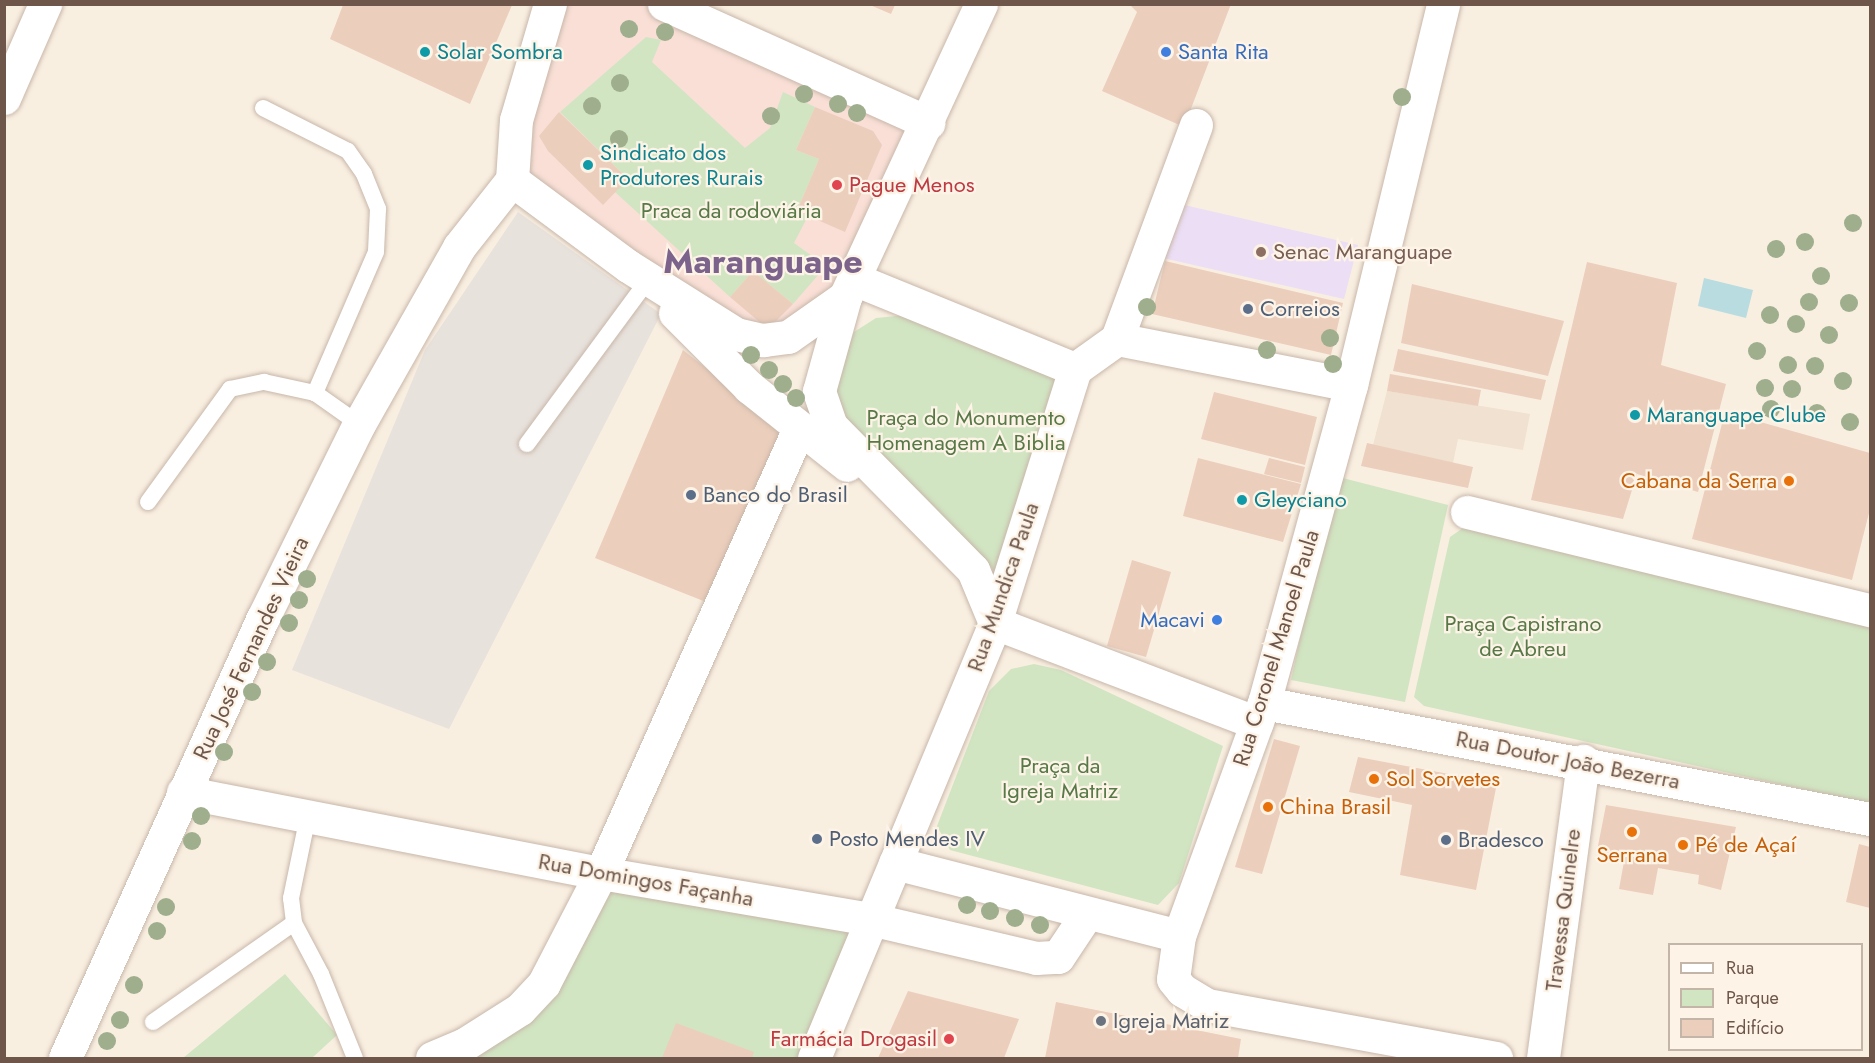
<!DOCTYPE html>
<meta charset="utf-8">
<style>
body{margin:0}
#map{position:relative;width:1875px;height:1063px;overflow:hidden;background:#f9efe1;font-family:Jost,sans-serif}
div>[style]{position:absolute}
.residential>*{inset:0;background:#f0e1d0}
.commercial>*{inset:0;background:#f9dfd6}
.industrial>*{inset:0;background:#e8e2dc}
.education>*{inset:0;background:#ecdef5}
.green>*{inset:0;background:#d1e5c2}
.water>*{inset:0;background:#b8dce0}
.building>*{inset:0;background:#eccebc}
.roads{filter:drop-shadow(0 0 2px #c8b7aa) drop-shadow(0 0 2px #c8b7aa)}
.lane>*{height:16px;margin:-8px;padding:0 8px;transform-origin:8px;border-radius:8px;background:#fff}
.street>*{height:33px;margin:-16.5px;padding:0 16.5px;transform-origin:16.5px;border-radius:16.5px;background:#fff}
.secondary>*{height:33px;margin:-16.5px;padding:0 16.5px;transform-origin:16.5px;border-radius:16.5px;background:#fff}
.trees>*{width:18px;height:18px;margin:-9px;border-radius:50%;background:#9fae8c}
.dots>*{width:16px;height:16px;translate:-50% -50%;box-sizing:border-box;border:3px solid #fdf4e7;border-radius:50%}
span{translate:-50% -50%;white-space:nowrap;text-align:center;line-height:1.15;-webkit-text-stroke:4.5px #fdf4e7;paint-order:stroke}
.culture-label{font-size:22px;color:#0d838f}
.left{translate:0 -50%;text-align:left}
.shop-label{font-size:22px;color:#366cbe}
.right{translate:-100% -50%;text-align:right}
.health-label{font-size:22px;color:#be3a42}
.park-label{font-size:22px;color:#567947}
.education-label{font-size:22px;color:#785e54}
.service-label{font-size:22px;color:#4e5e75}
.food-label{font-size:22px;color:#c56008}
.street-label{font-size:22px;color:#6e564b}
.worship-label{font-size:22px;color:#5b616d}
.town-label{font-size:34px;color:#7b638b;font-weight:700}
.frame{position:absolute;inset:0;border:6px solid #6e564b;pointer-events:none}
.legend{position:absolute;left:1668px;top:943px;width:195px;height:108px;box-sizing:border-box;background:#fdf4e7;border:2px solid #c4b5a9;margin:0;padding:8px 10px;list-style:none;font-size:18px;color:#6e564b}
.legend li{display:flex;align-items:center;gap:12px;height:30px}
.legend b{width:30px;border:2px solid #c4b5a9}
</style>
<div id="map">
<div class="residential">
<div style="clip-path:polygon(1387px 391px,1530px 414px,1523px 450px,1458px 439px,1453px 463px,1373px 445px)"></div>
</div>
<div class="commercial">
<div style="clip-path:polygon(550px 5px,664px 5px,929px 123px,845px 297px,763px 340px,512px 180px)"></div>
</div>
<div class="industrial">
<div style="clip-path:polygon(518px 212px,661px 314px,449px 729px,292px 670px,425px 350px)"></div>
</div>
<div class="education">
<div style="clip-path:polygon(1180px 204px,1358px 245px,1344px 299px,1163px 258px)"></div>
</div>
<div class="green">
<div style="clip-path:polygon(646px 37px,661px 40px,652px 62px,745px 148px,770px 128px,783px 92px,815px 107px,796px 150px,819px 159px,797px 211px,808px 216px,794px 243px,826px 266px,793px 304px,753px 271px,730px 297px,615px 192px,628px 179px,560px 112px)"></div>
<div style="clip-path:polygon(906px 315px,1069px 385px,1009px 585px,844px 425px,832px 384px,854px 332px,876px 318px)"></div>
<div style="clip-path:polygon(1335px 476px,1448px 505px,1405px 702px,1291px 680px)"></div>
<div style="clip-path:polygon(1463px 528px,1870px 627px,1870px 804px,1424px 706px,1414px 697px,1450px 537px)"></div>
<div style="clip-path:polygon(1034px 664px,1061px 670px,1223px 746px,1179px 883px,1158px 905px,950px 850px,937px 826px,989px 691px,1011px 669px)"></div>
<div style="clip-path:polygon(601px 873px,870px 919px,814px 1058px,432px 1058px,520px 1009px)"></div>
<div style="clip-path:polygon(285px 974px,337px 1035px,312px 1058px,183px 1058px)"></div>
</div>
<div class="water">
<div style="clip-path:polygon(1704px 278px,1753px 290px,1746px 318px,1698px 306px)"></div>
</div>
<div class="building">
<div style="clip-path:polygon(1129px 4px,1231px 4px,1184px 127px,1102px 91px,1137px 12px)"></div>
<div style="clip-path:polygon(343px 5px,512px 5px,470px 104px,330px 39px)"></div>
<div style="clip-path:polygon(870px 5px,895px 5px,891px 14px)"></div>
<div style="clip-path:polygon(815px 107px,873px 131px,882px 145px,845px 232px,797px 211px,819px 159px,796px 150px)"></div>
<div style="clip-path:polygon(559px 112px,628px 179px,603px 205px,548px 151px,539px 136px)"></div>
<div style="clip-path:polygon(1165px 261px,1343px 303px,1331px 355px,1152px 314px)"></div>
<div style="clip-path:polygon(1587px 262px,1677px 283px,1661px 365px,1726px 384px,1698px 492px,1637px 474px,1623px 519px,1531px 500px)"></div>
<div style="clip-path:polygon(753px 271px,793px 304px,768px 329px,730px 297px)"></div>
<div style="clip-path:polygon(1412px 284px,1564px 321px,1548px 376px,1401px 343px)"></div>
<div style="clip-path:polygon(1398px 349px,1546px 380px,1541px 400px,1393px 371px)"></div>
<div style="clip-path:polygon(683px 350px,787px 432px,711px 604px,595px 558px)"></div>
<div style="clip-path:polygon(1390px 374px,1481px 390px,1478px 406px,1387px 391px)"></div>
<div style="clip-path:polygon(1214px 392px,1317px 417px,1305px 465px,1201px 439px)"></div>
<div style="clip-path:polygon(1725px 412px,1870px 453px,1870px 509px,1852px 580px,1692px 539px)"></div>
<div style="clip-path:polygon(1367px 443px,1473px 467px,1468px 488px,1361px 466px)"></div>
<div style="clip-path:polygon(1198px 458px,1301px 484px,1283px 542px,1183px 516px)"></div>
<div style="clip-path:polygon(1269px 458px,1305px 467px,1301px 483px,1264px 474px)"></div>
<div style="clip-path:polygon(1132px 560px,1171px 572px,1146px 657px,1107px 646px)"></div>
<div style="clip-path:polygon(1274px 739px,1300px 746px,1262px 874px,1235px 867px)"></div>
<div style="clip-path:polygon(1358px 757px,1497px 783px,1476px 890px,1400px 875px,1412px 805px,1349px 792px)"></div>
<div style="clip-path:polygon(1606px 805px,1736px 827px,1721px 890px,1698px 884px,1699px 875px,1658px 868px,1653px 895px,1619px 889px,1625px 856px,1597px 851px)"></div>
<div style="clip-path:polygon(1859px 844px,1870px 847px,1870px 908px,1846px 902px)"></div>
<div style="clip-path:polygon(908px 991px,1019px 1019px,1004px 1058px,878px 1058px)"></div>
<div style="clip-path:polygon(1056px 1002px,1241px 1039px,1238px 1058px,1045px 1058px)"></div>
<div style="clip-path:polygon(676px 1023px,754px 1052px,752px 1058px,662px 1058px)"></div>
</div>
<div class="roads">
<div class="lane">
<div style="left:263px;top:108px;width:95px;rotate:26.8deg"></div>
<div style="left:348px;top:151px;width:28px;rotate:55deg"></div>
<div style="left:364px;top:174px;width:38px;rotate:68deg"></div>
<div style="left:378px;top:209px;width:43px;rotate:92.7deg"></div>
<div style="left:376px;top:252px;width:154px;rotate:113.4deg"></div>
<div style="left:527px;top:444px;width:199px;rotate:-53.6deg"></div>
<div style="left:148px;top:502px;width:140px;rotate:-54deg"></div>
<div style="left:230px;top:389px;width:35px;rotate:-12deg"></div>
<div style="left:264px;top:382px;width:52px;rotate:12.2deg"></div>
<div style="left:315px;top:393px;width:54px;rotate:35.2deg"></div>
<div style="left:308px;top:816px;width:84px;rotate:101.7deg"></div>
<div style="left:291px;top:898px;width:25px;rotate:83deg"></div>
<div style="left:294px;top:923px;width:58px;rotate:62.1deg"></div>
<div style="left:321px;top:974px;width:91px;rotate:68deg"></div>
<div style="left:153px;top:1022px;width:172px;rotate:-35.1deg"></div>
</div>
<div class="street">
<div style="left:664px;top:4px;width:290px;rotate:24.2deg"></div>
<div style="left:1196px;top:125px;width:228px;rotate:110.3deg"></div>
<div style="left:1117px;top:339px;width:52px;rotate:144.5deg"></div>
<div style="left:1075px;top:369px;width:266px;rotate:107.5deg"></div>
<div style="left:995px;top:623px;width:280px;rotate:20.9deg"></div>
<div style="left:512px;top:180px;width:60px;rotate:-86.2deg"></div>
<div style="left:516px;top:120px;width:121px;rotate:-73.7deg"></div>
<div style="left:854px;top:279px;width:239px;rotate:22.2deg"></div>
<div style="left:1117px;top:339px;width:238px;rotate:11.1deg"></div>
<div style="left:1467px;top:512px;width:415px;rotate:13.7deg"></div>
<div style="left:1264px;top:703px;width:617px;rotate:10.84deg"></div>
<div style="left:183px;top:792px;width:426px;rotate:11deg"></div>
<div style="left:601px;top:873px;width:273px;rotate:9.7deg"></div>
<div style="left:870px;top:919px;width:171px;rotate:13.2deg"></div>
<div style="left:1036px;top:958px;width:22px;rotate:-3deg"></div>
<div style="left:1058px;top:957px;width:50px;rotate:-56.3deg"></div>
<div style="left:895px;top:863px;width:293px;rotate:14.4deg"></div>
<div style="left:1179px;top:936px;width:43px;rotate:97.9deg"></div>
<div style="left:1173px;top:979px;width:14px;rotate:51deg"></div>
<div style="left:1182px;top:990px;width:29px;rotate:31deg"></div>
<div style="left:1207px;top:1005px;width:294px;rotate:10.4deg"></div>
<div style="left:1179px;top:936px;width:248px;rotate:-70deg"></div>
<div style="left:1264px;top:703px;width:330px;rotate:-74.7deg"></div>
<div style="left:1351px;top:385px;width:392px;rotate:-76.4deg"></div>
<div style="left:432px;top:1058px;width:36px;rotate:-23deg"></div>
<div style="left:465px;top:1044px;width:65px;rotate:-32.5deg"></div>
<div style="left:520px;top:1009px;width:35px;rotate:-47deg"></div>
<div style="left:544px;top:983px;width:124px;rotate:-62.6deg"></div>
<div style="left:601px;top:873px;width:486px;rotate:-66deg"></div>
<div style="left:1543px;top:1058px;width:300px;rotate:-82.3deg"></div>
</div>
<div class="secondary">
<div style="left:4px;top:98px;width:103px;rotate:-66.4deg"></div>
<div style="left:675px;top:313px;width:105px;rotate:45deg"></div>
<div style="left:749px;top:387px;width:125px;rotate:38.5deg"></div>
<div style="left:65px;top:1058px;width:482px;rotate:-65.8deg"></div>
<div style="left:263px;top:618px;width:216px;rotate:-63.7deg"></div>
<div style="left:359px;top:424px;width:203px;rotate:-60.5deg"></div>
<div style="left:459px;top:247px;width:85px;rotate:-51.7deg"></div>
<div style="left:512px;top:180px;width:144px;rotate:36.6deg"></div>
<div style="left:628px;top:266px;width:128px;rotate:32.2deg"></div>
<div style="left:736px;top:334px;width:28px;rotate:13deg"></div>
<div style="left:763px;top:340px;width:25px;rotate:-7deg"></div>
<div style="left:788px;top:337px;width:70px;rotate:-35.1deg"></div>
<div style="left:814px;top:1058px;width:471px;rotate:-67.4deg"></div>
<div style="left:995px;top:623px;width:57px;rotate:-112.5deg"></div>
<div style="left:973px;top:570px;width:202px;rotate:-134.6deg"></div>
<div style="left:831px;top:426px;width:37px;rotate:-109deg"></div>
<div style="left:819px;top:391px;width:98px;rotate:-74.5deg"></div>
<div style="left:845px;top:297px;width:323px;rotate:-65.1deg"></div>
</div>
</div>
<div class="trees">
<div style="left:629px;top:29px"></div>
<div style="left:665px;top:32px"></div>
<div style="left:620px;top:83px"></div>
<div style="left:804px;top:94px"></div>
<div style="left:1402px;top:97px"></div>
<div style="left:838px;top:104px"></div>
<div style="left:592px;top:106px"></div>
<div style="left:857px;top:113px"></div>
<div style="left:771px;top:116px"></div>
<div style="left:619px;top:139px"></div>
<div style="left:1853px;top:223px"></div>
<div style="left:1805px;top:242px"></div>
<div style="left:1776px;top:249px"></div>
<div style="left:1821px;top:276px"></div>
<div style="left:1809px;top:302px"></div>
<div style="left:1849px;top:303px"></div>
<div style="left:1147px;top:307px"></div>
<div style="left:1770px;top:315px"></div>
<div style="left:1796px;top:324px"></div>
<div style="left:1829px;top:335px"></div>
<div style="left:1330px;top:338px"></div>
<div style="left:1267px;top:350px"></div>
<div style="left:1757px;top:351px"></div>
<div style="left:751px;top:355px"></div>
<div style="left:1333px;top:364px"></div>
<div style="left:1788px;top:365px"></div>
<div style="left:1815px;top:366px"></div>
<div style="left:769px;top:370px"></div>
<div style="left:1843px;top:381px"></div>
<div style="left:783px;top:384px"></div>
<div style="left:1765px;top:388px"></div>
<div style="left:1792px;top:389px"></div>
<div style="left:796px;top:398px"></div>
<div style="left:1771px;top:409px"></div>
<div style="left:1817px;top:413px"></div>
<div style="left:1850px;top:422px"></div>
<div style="left:307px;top:579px"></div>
<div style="left:299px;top:600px"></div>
<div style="left:289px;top:623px"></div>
<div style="left:267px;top:662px"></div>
<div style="left:252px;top:692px"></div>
<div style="left:224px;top:752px"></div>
<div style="left:201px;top:816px"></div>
<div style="left:192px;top:841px"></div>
<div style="left:967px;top:905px"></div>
<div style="left:166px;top:907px"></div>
<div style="left:990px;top:911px"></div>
<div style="left:1015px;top:918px"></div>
<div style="left:1040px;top:925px"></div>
<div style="left:157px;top:931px"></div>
<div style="left:134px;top:985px"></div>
<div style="left:120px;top:1020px"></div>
<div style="left:107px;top:1041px"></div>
</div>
<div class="dots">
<div style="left:425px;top:52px;background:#0f9aa8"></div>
<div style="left:1166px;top:52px;background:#3f7fe0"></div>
<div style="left:588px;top:165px;background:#0f9aa8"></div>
<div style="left:837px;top:185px;background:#e0444e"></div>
<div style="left:1261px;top:252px;background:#8d6e63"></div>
<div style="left:1248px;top:309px;background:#5c6f8a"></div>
<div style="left:1635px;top:415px;background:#0f9aa8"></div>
<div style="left:1789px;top:481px;background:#e8710a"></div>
<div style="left:691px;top:495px;background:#5c6f8a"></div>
<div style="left:1242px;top:500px;background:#0f9aa8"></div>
<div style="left:1217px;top:620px;background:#3f7fe0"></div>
<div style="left:1374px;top:779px;background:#e8710a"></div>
<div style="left:1268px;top:807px;background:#e8710a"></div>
<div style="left:1632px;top:832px;background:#e8710a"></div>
<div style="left:817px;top:839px;background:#5c6f8a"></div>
<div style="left:1446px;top:840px;background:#5c6f8a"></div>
<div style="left:1683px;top:845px;background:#e8710a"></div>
<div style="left:1101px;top:1021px;background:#6b7280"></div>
<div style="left:949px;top:1039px;background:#e0444e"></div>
</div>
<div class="culture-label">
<span class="left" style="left:437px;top:52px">Solar Sombra</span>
<span class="left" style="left:600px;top:165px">Sindicato dos<br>Produtores Rurais</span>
<span class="left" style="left:1647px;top:415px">Maranguape Clube</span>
<span class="left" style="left:1254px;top:500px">Gleyciano</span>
</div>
<div class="shop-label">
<span class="left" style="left:1178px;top:52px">Santa Rita</span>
<span class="right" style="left:1205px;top:620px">Macavi</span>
</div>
<div class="health-label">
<span class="left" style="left:849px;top:185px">Pague Menos</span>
<span class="right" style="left:937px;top:1039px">Farmácia Drogasil</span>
</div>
<div class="park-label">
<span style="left:731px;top:211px">Praca da rodoviária</span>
<span style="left:966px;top:430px">Praça do Monumento<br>Homenagem A Biblia</span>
<span style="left:1523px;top:636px">Praça Capistrano<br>de Abreu</span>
<span style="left:1060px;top:778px">Praça da<br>Igreja Matriz</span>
</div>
<div class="education-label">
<span class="left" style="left:1273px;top:252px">Senac Maranguape</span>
</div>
<div class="service-label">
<span class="left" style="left:1260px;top:309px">Correios</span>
<span class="left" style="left:703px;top:495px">Banco do Brasil</span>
<span class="left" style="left:829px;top:839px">Posto Mendes IV</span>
<span class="left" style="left:1458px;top:840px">Bradesco</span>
</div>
<div class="food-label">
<span class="right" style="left:1777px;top:481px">Cabana da Serra</span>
<span class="left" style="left:1386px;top:779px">Sol Sorvetes</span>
<span class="left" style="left:1280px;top:807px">China Brasil</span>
<span class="left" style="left:1695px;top:845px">Pé de Açaí</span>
<span style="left:1632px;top:855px">Serrana</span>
</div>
<div class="street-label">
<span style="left:1003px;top:587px;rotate:-71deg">Rua Mundica Paula</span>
<span style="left:251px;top:648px;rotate:-65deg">Rua José Fernandes Vieira</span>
<span style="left:1276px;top:648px;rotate:-73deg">Rua Coronel Manoel Paula</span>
<span style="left:1568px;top:760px;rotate:11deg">Rua Doutor João Bezerra</span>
<span style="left:646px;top:880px;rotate:10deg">Rua Domingos Façanha</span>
<span style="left:1563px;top:910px;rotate:-83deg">Travessa Quinelre</span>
</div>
<div class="worship-label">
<span class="left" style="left:1113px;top:1021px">Igreja Matriz</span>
</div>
<div class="town-label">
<span style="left:763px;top:262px">Maranguape</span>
</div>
<div class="frame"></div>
<ul class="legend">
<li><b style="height:8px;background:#fff"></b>Rua</li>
<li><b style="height:16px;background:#d1e5c2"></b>Parque</li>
<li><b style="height:16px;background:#eccebc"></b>Edifício</li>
</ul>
</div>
